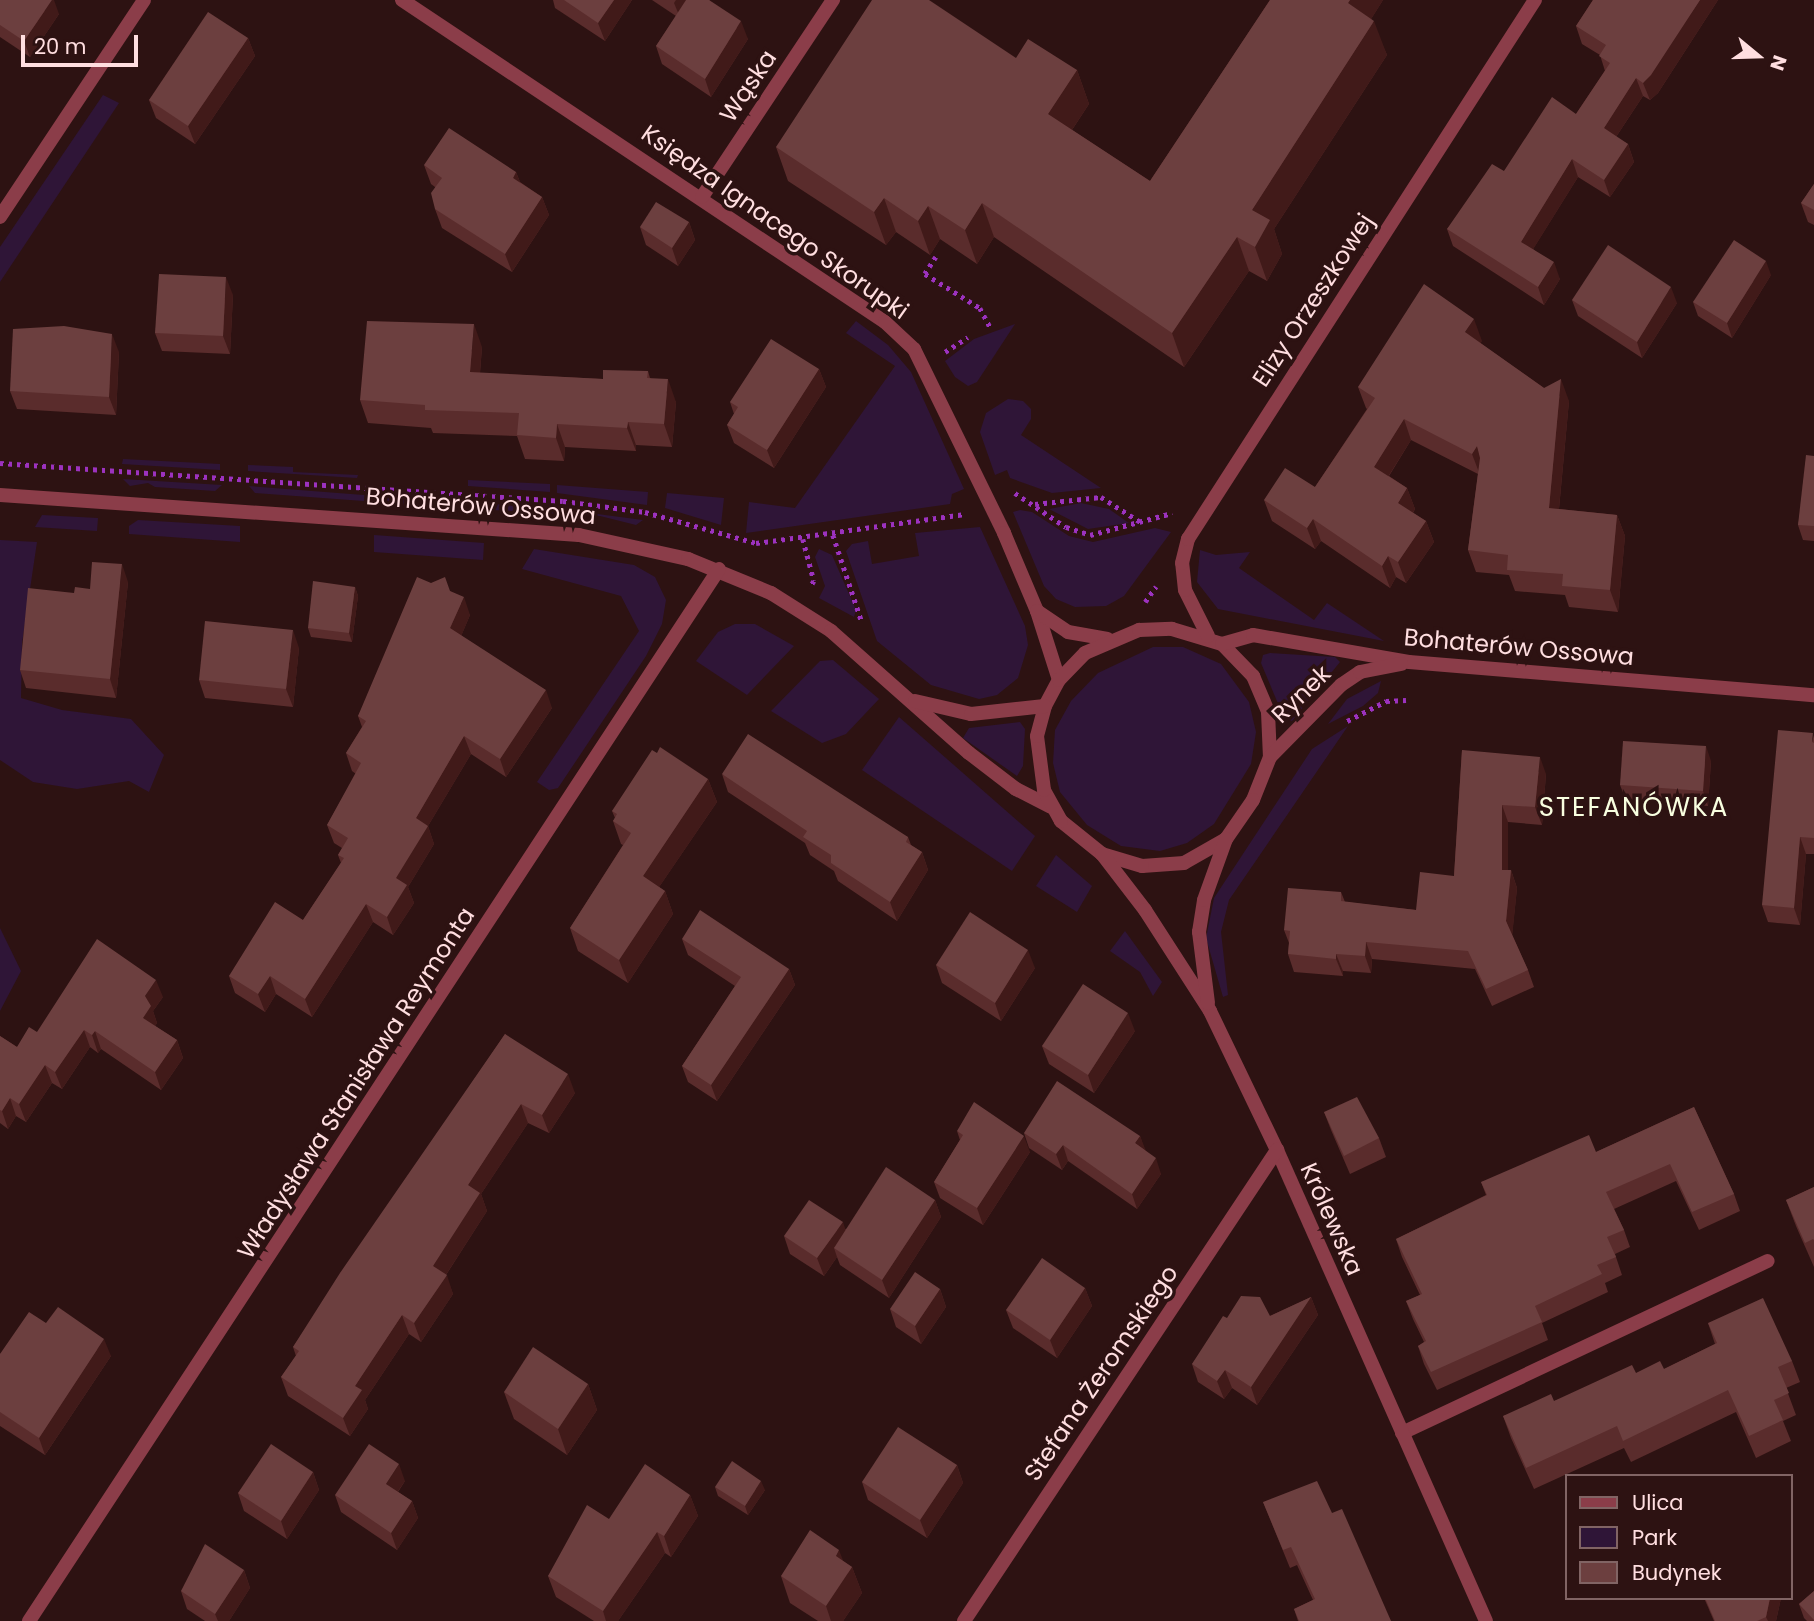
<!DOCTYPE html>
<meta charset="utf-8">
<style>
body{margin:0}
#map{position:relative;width:1814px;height:1621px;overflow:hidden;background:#2d1212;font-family:Poppins,sans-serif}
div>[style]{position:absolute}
.green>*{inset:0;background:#2f1537}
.path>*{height:4.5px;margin-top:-2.25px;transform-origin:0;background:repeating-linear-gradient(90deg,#9c32bf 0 3.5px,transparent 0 8.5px)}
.lane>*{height:14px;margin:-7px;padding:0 7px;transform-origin:7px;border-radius:7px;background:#8b3d49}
.street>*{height:14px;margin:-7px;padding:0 7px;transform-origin:7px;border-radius:7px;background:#8b3d49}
.wall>*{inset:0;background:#5a2c2c}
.shaded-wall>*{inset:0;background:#411a19}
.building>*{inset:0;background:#6c3f3f}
span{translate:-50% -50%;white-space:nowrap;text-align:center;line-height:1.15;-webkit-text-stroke:7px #2d1212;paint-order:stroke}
.street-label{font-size:24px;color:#ffdee0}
.neighbourhood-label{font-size:26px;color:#f9ffe0;letter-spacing:2px}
.legend{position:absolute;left:1565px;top:1474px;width:228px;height:126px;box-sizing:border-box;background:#2d1212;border:2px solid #816464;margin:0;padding:9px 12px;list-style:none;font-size:21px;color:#ffdee0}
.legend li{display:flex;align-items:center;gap:14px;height:35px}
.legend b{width:35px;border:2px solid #816464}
.north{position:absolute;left:1723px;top:21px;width:70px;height:70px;-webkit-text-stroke:5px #2d1212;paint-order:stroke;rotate:109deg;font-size:19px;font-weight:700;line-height:28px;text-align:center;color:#ffdee0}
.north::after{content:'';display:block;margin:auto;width:24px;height:32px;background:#ffdee0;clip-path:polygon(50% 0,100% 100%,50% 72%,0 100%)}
.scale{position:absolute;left:21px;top:35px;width:117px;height:32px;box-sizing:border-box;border:4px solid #ffdee0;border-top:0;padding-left:9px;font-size:21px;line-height:24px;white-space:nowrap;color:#ffdee0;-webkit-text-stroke:5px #2d1212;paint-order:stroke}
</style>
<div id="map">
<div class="green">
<div style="clip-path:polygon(103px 95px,119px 103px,0 282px,0 247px)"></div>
<div style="clip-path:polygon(856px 321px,888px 345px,911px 372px,964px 489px,952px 494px,950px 504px,746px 533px,749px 502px,795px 508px,895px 366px,846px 333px)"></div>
<div style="clip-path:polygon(1015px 324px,977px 382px,968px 386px,955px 377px,945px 361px,974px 339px)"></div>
<div style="clip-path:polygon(1008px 399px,1023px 401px,1031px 409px,1031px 419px,1021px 435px,1101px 488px,1052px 493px,1010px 478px,1007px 470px,995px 475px,980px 432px,986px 413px)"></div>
<div style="clip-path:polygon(123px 459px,220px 464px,220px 470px,122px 464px)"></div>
<div style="clip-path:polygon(248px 465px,293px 467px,293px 472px,358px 475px,357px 478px,248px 471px)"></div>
<div style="clip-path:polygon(123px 479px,222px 485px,215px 491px,155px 487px,148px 483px,130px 486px)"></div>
<div style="clip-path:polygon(468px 480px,550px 484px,550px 492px,468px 486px)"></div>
<div style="clip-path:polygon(557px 485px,648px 492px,647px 505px,557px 493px)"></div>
<div style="clip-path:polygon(249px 486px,415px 499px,409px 504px,388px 503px,381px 498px,377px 502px,255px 493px)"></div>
<div style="clip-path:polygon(667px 493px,724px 498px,721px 525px,665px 508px)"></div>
<div style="clip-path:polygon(469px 502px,567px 510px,643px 520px,636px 525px,600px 516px,476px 509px)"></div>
<div style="clip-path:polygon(1081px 503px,1109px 509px,1129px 523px,1088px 529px,1049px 509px)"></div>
<div style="clip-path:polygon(1020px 510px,1032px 512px,1069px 536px,1093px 542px,1155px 528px,1171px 532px,1124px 596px,1106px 606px,1075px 607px,1056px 599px,1044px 586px,1013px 512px)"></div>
<div style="clip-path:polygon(42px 515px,98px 518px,97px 531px,35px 527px)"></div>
<div style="clip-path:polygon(138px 520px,240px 526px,240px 542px,129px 534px,129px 526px)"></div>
<div style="clip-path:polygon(980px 527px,1025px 626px,1028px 645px,1018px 678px,997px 695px,979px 699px,931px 685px,877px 641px,846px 551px,852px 544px,868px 541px,872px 564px,919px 556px,915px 533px)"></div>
<div style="clip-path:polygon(374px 535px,484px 543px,483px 560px,374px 552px)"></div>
<div style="clip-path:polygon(0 540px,37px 542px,22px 643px,21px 698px,62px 710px,131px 719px,164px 755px,149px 792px,129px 781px,77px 789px,33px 782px,0 760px)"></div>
<div style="clip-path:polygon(534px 549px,634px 565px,655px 577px,666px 600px,662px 624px,646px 656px,558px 788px,549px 790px,537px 782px,639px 631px,621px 596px,522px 569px)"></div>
<div style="clip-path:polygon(819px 549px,832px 555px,856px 610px,854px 617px,819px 598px,825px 586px,815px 557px)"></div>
<div style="clip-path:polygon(1200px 550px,1216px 555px,1250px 552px,1239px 568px,1314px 620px,1327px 603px,1384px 641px,1218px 609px,1197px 582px)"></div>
<div style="clip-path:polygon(735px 624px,755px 624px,794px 646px,747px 695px,696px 661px,718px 632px)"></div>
<div style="clip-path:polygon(1153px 647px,1183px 647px,1221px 664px,1249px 702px,1256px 732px,1251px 764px,1214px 824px,1187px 843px,1160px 851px,1121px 846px,1087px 825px,1060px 792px,1053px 763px,1055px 730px,1071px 701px,1098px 673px)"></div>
<div style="clip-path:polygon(1270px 653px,1335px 657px,1340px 662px,1292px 721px,1284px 718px,1261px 663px,1263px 655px)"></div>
<div style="clip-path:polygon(833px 660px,879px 699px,846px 734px,822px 743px,771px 711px,820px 661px)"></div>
<div style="clip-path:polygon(1381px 681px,1378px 693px,1363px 706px,1328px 724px,1347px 699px)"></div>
<div style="clip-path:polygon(899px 717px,1035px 836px,1012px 871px,862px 770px)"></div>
<div style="clip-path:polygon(1020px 722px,1025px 729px,1023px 766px,1017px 776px,963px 738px,969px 728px)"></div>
<div style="clip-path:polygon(1348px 726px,1229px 900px,1221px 932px,1228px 995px,1223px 997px,1206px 938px,1214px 898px,1312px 749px)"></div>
<div style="clip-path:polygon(1056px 855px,1092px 886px,1077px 912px,1036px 886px)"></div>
<div style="clip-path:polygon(0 928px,21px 971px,0 1011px)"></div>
<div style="clip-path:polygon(1125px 931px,1162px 982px,1153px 996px,1140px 972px,1110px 951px)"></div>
</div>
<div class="path">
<div style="left:936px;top:257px;width:20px;rotate:123deg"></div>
<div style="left:925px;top:274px;width:65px;rotate:31.7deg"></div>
<div style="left:980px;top:308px;width:21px;rotate:62deg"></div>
<div style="left:945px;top:352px;width:27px;rotate:-33deg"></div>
<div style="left:0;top:463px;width:564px;rotate:3.86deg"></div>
<div style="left:563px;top:501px;width:83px;rotate:7.6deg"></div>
<div style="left:645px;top:512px;width:115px;rotate:15.6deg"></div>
<div style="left:756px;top:543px;width:211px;rotate:-7.9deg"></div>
<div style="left:1015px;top:493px;width:61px;rotate:33.7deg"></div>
<div style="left:1066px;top:527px;width:25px;rotate:18deg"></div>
<div style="left:1090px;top:535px;width:85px;rotate:-15deg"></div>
<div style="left:1035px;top:504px;width:66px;rotate:-6.1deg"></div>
<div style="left:1101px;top:497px;width:49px;rotate:32.4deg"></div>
<div style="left:833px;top:535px;width:92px;rotate:71.6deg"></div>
<div style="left:803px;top:539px;width:43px;rotate:75.3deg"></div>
<div style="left:814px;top:581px;width:8px;rotate:120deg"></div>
<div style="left:1145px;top:602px;width:19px;rotate:-55deg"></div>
<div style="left:1347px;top:721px;width:44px;rotate:-27.1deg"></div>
<div style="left:1386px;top:701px;width:20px;rotate:-3deg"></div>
</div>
<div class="lane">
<div style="left:1402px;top:1433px;width:404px;rotate:-25.2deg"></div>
</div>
<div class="street">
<div style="left:402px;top:0;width:580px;rotate:33.69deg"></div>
<div style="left:885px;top:322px;width:40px;rotate:43deg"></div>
<div style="left:914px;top:349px;width:205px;rotate:63.9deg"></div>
<div style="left:1004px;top:533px;width:85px;rotate:67.1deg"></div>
<div style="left:1037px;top:611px;width:72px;rotate:72.3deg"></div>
<div style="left:702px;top:197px;width:237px;rotate:-56.4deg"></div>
<div style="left:0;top:217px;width:260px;rotate:-56.4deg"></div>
<div style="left:0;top:495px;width:580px;rotate:3.95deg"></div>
<div style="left:579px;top:535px;width:112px;rotate:12.4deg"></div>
<div style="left:688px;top:559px;width:90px;rotate:22.3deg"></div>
<div style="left:771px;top:593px;width:71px;rotate:32.3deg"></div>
<div style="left:831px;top:631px;width:184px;rotate:41.5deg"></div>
<div style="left:969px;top:753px;width:59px;rotate:37.5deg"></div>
<div style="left:1016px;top:789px;width:39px;rotate:27deg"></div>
<div style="left:1037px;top:611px;width:37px;rotate:34deg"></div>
<div style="left:1068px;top:632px;width:40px;rotate:10deg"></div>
<div style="left:1172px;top:629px;width:52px;rotate:16.7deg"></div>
<div style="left:1222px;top:644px;width:45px;rotate:45.9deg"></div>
<div style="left:1253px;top:676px;width:39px;rotate:67deg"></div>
<div style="left:1268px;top:712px;width:45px;rotate:87.5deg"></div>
<div style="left:1270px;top:757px;width:46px;rotate:111.6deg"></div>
<div style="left:1253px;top:800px;width:47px;rotate:124.7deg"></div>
<div style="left:1226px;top:839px;width:48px;rotate:150.3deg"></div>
<div style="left:1184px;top:863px;width:42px;rotate:175.9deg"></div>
<div style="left:1142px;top:866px;width:42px;rotate:-163.3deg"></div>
<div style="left:1102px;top:854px;width:53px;rotate:-141.2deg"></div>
<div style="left:1061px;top:821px;width:35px;rotate:-119deg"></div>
<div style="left:1044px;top:790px;width:54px;rotate:-97.4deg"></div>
<div style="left:1037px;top:736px;width:31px;rotate:-75deg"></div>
<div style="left:1045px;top:706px;width:30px;rotate:-62deg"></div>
<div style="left:1059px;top:680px;width:37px;rotate:-46deg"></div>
<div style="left:1085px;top:653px;width:59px;rotate:-23.1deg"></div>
<div style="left:1139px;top:630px;width:33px;rotate:-2deg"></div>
<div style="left:1208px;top:636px;width:51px;rotate:-116.6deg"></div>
<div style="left:1185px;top:590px;width:27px;rotate:-96deg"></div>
<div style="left:1182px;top:563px;width:25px;rotate:-76deg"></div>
<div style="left:1188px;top:539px;width:641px;rotate:-57.23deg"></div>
<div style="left:1222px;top:644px;width:32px;rotate:-16deg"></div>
<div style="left:1253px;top:635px;width:158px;rotate:9.8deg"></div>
<div style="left:1409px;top:662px;width:406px;rotate:4.7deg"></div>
<div style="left:915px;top:701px;width:57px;rotate:13.1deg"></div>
<div style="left:971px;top:714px;width:74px;rotate:-6.2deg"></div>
<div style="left:1270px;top:757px;width:101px;rotate:-45.4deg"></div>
<div style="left:1341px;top:685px;width:23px;rotate:-34deg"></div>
<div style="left:1360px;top:672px;width:42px;rotate:-11deg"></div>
<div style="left:1102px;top:854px;width:71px;rotate:52.5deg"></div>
<div style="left:1145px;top:910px;width:120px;rotate:57.2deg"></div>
<div style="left:1210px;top:1011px;width:154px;rotate:64.3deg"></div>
<div style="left:1277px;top:1150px;width:515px;rotate:66.07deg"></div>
<div style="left:1208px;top:1003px;width:72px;rotate:-97.2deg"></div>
<div style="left:1199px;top:932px;width:32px;rotate:-81deg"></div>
<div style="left:1204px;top:900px;width:65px;rotate:-70.2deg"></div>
<div style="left:29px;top:1621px;width:1258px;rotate:-56.74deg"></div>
<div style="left:964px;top:1621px;width:566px;rotate:-56.39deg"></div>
</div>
<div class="wall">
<div style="clip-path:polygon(0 0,59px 14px,30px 57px,0 37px)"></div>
<div style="clip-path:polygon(553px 0,632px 0,605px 41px,555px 8px)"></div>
<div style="clip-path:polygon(652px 0,709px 0,748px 39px,711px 97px,662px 64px,656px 46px,676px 16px)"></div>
<div style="clip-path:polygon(1270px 0,1383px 0,1371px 19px,1387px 55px,1274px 229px,1282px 254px,1267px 281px,1249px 271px,1184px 367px,994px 237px,977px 264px,940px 239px,930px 255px,896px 232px,886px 245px,788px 181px,776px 147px,1016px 58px,1077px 70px,1089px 104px,1072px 130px,1150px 181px)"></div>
<div style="clip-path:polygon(1593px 0,1718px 0,1658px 93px,1650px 100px,1643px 96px,1616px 137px,1628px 144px,1634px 162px,1610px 197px,1578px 177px,1533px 249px,1560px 279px,1544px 305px,1453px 246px,1447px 229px,1504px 171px,1576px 114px,1605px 71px,1600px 55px,1582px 44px,1576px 26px)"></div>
<div style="clip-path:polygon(248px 38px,255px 56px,195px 144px,156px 118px,149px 100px)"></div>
<div style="clip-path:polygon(424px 165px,516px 172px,520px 182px,542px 197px,549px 215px,512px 272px,442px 228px,435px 209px,435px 187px,431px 184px)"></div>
<div style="clip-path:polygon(1814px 184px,1814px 225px,1808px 222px,1801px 203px)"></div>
<div style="clip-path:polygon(689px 222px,695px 240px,678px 266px,646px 245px,640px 227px)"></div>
<div style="clip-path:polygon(1771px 275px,1732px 338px,1698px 316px,1693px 302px)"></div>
<div style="clip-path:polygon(233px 295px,230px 354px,162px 351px,155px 333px)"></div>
<div style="clip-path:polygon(1572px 300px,1677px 303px,1642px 358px,1578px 316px)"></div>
<div style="clip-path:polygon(1482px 341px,1480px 343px,1544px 388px,1569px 401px,1559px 509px,1617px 515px,1625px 536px,1618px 612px,1569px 607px,1565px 595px,1515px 591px,1509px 575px,1476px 572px,1468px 550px,1478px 474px,1411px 440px,1389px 476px,1407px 488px,1415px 509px,1413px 513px,1426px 521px,1434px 542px,1406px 583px,1396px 577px,1390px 588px,1321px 541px,1315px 549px,1272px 521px,1264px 500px,1315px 487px,1367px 409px,1366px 408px,1358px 387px)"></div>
<div style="clip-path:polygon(482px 347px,480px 373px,603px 379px,648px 371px,650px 378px,676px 402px,672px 447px,636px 445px,636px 451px,565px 447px,564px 461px,525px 459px,517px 436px,433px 433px,431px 428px,368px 423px,360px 400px)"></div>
<div style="clip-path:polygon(119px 352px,116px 415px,17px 409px,10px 391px)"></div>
<div style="clip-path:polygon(819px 369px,826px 387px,774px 468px,734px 443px,727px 425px,734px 414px,730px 402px)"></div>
<div style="clip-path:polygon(1814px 456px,1814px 541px,1803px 540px,1798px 525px)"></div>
<div style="clip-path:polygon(128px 582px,116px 698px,26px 688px,20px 670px,74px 593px,90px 589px)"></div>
<div style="clip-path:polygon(431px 583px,450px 591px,470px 615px,461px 636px,552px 708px,506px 777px,471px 754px,428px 826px,434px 844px,408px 887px,414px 903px,393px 935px,373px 922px,312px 1017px,276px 994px,265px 1012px,235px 993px,229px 976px,303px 920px,341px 863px,338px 855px,342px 848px,334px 843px,327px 825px,356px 774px,352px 771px,346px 753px,362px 727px,358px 716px)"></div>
<div style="clip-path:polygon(355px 587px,358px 596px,352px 642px,311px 637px,308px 628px)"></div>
<div style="clip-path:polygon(299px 648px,293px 707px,205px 698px,199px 680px)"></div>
<div style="clip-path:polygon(1814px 735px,1814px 854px,1806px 854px,1800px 925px,1768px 922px,1762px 905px)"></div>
<div style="clip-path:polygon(1462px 750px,1546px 774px,1542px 825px,1508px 822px,1508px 870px,1511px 870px,1517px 888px,1512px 935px,1528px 970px,1534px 987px,1492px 1006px,1475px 969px,1372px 959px,1371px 973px,1343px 971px,1343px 976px,1294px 972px,1288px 954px,1289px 943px,1284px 930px,1341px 892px,1345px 902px,1416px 910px,1454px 876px)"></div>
<div style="clip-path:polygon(1711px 761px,1708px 806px,1626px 800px,1620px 785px)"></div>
<div style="clip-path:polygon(722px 774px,908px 837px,911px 845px,922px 852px,928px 870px,897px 921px,838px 881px,834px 871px,810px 855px,805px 843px,728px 792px)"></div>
<div style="clip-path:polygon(708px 779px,717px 802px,659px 887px,665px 891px,673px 914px,628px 983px,578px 951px,570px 928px,623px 845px,621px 844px,613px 821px,615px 818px,612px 811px)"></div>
<div style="clip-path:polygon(682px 939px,789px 969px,795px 985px,717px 1101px,688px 1082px,682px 1066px,735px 986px,688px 955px)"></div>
<div style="clip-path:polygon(936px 965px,1035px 968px,1001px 1021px,942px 983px)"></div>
<div style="clip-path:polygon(163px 997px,153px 1011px,157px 1023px,155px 1026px,177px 1040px,183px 1058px,161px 1090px,101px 1049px,98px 1053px,90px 1047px,62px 1089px,52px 1083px,26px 1122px,16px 1116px,8px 1129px,0 1123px,0 1036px,17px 1047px,37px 1032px)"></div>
<div style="clip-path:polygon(1135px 1031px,1094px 1093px,1049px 1064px,1042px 1046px)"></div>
<div style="clip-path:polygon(505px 1034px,575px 1093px,549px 1133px,528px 1123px,481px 1194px,487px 1211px,446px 1275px,453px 1294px,421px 1342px,409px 1334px,365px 1400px,368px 1409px,350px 1436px,288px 1396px,281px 1377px,296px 1356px,293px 1347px)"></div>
<div style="clip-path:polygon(1694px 1107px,1734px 1194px,1740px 1211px,1699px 1230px,1676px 1181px,1614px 1209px,1624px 1230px,1630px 1247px,1615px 1254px,1622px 1275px,1605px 1283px,1608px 1292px,1542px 1323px,1548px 1340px,1437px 1390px,1424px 1364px,1418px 1346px,1424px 1342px,1413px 1319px,1406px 1301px,1420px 1295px,1402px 1257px,1396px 1239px,1486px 1195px,1481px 1182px,1596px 1152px)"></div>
<div style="clip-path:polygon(1324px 1112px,1379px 1138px,1386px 1157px,1350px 1174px,1331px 1130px)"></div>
<div style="clip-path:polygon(957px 1131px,1030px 1152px,983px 1225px,940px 1198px,934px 1182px,960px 1140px)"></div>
<div style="clip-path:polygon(1024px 1133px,1140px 1136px,1145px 1151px,1161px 1174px,1137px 1209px,1068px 1161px,1062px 1170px,1029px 1148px)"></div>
<div style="clip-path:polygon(1814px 1187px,1814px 1267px,1796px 1226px,1786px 1200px)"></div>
<div style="clip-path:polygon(935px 1200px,941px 1217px,889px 1298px,840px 1265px,837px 1257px,824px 1276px,790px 1254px,784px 1236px,846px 1229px)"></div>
<div style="clip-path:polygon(1085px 1288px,1092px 1306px,1057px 1358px,1013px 1328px,1006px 1310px)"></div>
<div style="clip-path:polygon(940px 1289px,946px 1307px,921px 1344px,896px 1327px,890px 1309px)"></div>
<div style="clip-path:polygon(1311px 1297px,1318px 1315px,1257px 1405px,1232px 1388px,1224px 1399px,1198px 1382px,1192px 1364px,1227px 1318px,1270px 1316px)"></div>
<div style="clip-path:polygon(46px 1323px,111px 1356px,45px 1455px,0 1426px,0 1354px)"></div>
<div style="clip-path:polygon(1708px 1323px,1792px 1361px,1800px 1382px,1786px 1388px,1796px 1415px,1783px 1421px,1791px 1441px,1756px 1458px,1736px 1412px,1631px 1462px,1624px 1448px,1534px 1489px,1511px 1438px,1503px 1416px,1554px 1401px,1636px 1373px,1664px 1369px,1715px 1344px)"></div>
<div style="clip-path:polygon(588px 1384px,597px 1410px,567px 1455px,514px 1419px,504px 1392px)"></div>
<div style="clip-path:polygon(957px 1465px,963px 1483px,927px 1538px,868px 1500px,862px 1482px)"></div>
<div style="clip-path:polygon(313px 1472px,319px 1490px,287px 1539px,244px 1511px,238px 1493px)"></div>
<div style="clip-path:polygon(405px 1481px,398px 1492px,412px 1501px,418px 1518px,397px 1550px,341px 1512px,335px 1495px)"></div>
<div style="clip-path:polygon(715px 1487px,765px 1490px,748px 1515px,718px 1496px)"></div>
<div style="clip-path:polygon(690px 1495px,698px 1516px,671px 1557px,665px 1553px,618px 1621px,594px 1621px,556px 1597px,548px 1576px,609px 1519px)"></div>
<div style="clip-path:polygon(1263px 1502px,1332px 1513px,1391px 1621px,1298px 1621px,1294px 1609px,1313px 1600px,1297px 1565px,1290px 1568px)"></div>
<div style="clip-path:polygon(843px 1561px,852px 1567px,862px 1593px,843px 1621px,818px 1621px,790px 1603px,781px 1576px)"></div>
<div style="clip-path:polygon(244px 1570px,250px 1588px,229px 1621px,205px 1621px,187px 1609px,181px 1591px)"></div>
<div style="clip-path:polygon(1814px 1591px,1814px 1621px,1807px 1621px,1804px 1618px,1799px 1604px)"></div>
<div style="clip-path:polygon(1704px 1598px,1781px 1598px,1776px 1621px,1714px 1621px)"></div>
</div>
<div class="shaded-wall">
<div style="clip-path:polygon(52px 0,54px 0,59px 14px,30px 57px,24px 41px)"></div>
<div style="clip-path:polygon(614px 0,632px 0,605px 41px,598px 23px)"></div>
<div style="clip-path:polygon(676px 0,695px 0,681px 20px,674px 3px)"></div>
<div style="clip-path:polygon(1350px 0,1383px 0,1360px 37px,1348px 3px)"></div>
<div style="clip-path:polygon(1700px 0,1718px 0,1658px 93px,1650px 100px,1643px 83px)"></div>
<div style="clip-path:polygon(741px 21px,748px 39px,711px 97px,705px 79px)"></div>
<div style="clip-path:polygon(1374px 21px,1387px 55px,1274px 229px,1282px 254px,1267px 281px,1255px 247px,1252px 210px)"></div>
<div style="clip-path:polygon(248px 38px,255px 56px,195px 144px,188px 126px)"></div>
<div style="clip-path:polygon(1077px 70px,1089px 104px,1060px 148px,1048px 114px)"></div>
<div style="clip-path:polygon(1636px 78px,1643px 96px,1610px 146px,1604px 128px)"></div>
<div style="clip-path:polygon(1628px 144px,1634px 162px,1610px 197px,1604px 180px)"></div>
<div style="clip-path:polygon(1572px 159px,1578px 177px,1527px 259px,1521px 242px)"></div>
<div style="clip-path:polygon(516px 172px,523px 190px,513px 178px)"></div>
<div style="clip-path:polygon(542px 197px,549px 215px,512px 272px,505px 254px)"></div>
<div style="clip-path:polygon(884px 198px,896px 232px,886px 245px,874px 212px)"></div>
<div style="clip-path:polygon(982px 203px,994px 237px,977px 264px,965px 230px)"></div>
<div style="clip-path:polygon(928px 206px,940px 239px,930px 255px,918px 221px)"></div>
<div style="clip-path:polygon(689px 222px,695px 240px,678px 266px,672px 248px)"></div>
<div style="clip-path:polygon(1237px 237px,1249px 271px,1184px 367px,1172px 333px)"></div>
<div style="clip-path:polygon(1766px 261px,1771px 275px,1732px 338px,1727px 323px)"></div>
<div style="clip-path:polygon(1554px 262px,1560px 279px,1544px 305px,1538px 287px)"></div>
<div style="clip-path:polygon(226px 277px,233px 295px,230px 354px,223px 336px)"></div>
<div style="clip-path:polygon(1671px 287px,1677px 303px,1642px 358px,1637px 342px)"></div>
<div style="clip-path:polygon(1474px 319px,1482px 341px,1473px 353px,1465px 332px)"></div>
<div style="clip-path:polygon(474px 324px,482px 347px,478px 395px,470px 372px)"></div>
<div style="clip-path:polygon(112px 334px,119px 352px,116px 415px,109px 397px)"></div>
<div style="clip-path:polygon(819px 369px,826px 387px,774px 468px,767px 450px)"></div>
<div style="clip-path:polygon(668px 379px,676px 402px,672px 447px,664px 424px)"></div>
<div style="clip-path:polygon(1561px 379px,1569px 401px,1557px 529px,1549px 508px)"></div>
<div style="clip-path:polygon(1404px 419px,1411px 440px,1381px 488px,1374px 467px)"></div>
<div style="clip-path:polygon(628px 422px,636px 445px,636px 451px,627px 428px)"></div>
<div style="clip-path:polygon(557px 424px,565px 447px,564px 461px,556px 438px)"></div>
<div style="clip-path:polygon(1477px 446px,1485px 467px,1480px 475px,1472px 454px)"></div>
<div style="clip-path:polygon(1407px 488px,1415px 509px,1405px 525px,1398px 503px)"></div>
<div style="clip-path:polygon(1617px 515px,1625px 536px,1618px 612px,1610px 590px)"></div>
<div style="clip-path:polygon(1313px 519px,1321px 541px,1315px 549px,1307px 528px)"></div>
<div style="clip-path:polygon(1426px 521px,1434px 542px,1406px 583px,1398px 562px)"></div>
<div style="clip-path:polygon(1388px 556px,1396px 577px,1390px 588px,1382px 566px)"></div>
<div style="clip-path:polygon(122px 564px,128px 582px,116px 698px,110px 679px)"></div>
<div style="clip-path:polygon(355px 587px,358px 596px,352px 642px,349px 633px)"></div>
<div style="clip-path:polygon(464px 597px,470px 615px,457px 646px,450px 628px)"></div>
<div style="clip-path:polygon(293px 630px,299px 648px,293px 707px,286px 689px)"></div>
<div style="clip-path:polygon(546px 690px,552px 708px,506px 777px,500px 759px)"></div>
<div style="clip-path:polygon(464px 736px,471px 754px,428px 826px,434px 844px,408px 887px,414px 903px,393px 935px,387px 917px,396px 878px,416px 818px)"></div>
<div style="clip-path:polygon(1706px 746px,1711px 761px,1708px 806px,1703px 791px)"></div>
<div style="clip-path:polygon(1540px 757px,1546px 774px,1542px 825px,1535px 807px)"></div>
<div style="clip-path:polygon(708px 779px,717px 802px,651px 899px,643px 876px)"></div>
<div style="clip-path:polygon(1502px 805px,1508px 822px,1508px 887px,1502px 870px)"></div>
<div style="clip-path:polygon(1800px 837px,1806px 854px,1800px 925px,1794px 908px)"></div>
<div style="clip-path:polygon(922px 852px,928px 870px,897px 921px,890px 902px)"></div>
<div style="clip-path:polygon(1511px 870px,1517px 888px,1512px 938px,1506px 921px)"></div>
<div style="clip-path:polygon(665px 891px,673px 914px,628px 983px,619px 960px)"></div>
<div style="clip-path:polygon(366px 904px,373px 922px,312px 1017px,305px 999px)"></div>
<div style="clip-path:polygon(1366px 942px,1372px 959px,1371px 973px,1365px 956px)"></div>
<div style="clip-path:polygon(1028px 950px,1035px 968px,1001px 1021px,995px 1003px)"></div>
<div style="clip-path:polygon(1336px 954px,1343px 971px,1343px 976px,1336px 959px)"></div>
<div style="clip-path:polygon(789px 969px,795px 985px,717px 1101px,711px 1085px)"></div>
<div style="clip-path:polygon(270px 976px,276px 994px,265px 1012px,258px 994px)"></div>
<div style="clip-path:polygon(156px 980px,163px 997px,153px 1011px,157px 1023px,150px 1035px,143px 1018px,145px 996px)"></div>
<div style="clip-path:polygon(1128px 1013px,1135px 1031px,1094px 1093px,1088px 1075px)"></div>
<div style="clip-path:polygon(84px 1030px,90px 1047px,62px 1089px,55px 1072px)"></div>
<div style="clip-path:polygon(95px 1031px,101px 1049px,98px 1053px,92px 1035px)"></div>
<div style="clip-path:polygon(177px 1040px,183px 1058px,161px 1090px,155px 1072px)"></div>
<div style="clip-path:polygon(45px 1065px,52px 1083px,26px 1122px,19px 1104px)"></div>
<div style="clip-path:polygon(568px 1074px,575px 1093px,549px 1133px,542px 1115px)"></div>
<div style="clip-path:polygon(10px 1098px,16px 1116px,8px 1129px,2px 1111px)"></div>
<div style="clip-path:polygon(521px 1104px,528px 1123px,481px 1194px,487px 1211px,440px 1284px,433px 1266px,468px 1185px)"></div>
<div style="clip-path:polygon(1024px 1136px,1030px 1152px,983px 1225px,977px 1208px)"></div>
<div style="clip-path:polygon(1140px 1136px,1146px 1151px,1135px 1143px)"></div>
<div style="clip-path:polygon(1063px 1145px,1068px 1161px,1062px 1170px,1056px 1154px)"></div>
<div style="clip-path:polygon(1156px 1158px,1161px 1174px,1137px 1209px,1132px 1194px)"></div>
<div style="clip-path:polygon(935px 1200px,941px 1217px,889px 1298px,882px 1280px)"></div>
<div style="clip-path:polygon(843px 1222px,849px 1240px,834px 1248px,837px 1257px,824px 1276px,817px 1258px)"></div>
<div style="clip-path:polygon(447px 1275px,453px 1294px,421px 1342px,414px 1323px)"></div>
<div style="clip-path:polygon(1085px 1288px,1092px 1306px,1057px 1358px,1050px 1340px)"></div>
<div style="clip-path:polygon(940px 1289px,946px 1307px,921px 1344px,915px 1326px)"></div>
<div style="clip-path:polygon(1311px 1297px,1318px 1315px,1257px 1405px,1251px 1387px)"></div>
<div style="clip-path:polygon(402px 1315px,409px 1334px,365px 1400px,368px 1409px,350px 1436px,343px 1418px,355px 1386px)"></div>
<div style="clip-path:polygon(104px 1339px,111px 1356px,45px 1455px,39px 1438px)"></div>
<div style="clip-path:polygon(1225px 1370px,1232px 1388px,1224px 1399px,1217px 1381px)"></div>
<div style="clip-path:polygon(588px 1384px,597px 1410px,567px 1455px,558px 1429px)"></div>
<div style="clip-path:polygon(399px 1464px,405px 1481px,392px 1500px,386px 1484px)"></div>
<div style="clip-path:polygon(957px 1465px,963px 1483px,927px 1538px,920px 1520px)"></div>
<div style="clip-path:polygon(313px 1472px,319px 1490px,287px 1539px,281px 1521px)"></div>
<div style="clip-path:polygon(761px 1481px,765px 1490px,748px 1515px,745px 1506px)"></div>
<div style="clip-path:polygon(690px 1495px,698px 1516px,671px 1557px,664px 1536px)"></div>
<div style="clip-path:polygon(412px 1501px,418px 1518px,397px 1550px,391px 1533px)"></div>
<div style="clip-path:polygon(657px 1532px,665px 1553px,618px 1621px,606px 1621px,603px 1611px)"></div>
<div style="clip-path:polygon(839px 1550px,848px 1573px,852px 1567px,862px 1593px,843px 1621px,831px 1621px,826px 1606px,836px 1556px)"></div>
<div style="clip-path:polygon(244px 1570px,250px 1588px,229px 1621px,218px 1621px,215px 1614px)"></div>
<div style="clip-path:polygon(1770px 1598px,1781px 1598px,1776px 1621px,1768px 1621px,1766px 1617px)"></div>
</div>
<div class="building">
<div style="clip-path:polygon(0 0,52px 0,24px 41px,0 25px)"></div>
<div style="clip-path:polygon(564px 0,614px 0,598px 23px)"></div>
<div style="clip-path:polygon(686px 0,709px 0,741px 21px,705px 79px,656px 46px)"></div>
<div style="clip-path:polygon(872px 0,929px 0,1016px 58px,1028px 39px,1077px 70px,1048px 114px,1150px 181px,1270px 0,1350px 0,1348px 3px,1374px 21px,1252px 210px,1270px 220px,1255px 247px,1237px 237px,1172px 333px,982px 203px,965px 230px,928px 206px,918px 221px,884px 198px,874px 212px,776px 147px)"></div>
<div style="clip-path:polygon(1593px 0,1700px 0,1651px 75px,1643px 83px,1636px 78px,1604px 128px,1628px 144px,1604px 180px,1572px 159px,1521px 242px,1554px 262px,1538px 287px,1447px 229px,1492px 164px,1504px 171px,1552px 97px,1576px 114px,1610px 63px,1599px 56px,1606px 45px,1576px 26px)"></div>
<div style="clip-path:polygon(208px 12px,248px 38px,188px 126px,149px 100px)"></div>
<div style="clip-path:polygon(449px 128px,516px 172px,513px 178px,542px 197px,505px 254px,435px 209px,431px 193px,442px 178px,424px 165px)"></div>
<div style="clip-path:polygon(1814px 184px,1814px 210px,1801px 203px)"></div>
<div style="clip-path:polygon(656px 202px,689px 222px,672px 248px,640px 227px)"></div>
<div style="clip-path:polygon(1734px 240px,1766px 261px,1727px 323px,1693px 302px)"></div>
<div style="clip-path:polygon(1608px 245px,1671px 287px,1637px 342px,1572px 300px)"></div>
<div style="clip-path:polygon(159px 274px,226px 277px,223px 336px,155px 333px)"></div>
<div style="clip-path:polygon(1424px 284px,1474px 319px,1465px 332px,1544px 388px,1561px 379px,1549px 508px,1617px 515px,1610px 590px,1562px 586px,1563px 574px,1507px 570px,1508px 555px,1468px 550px,1480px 458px,1477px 446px,1472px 454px,1404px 419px,1374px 467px,1407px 488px,1398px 503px,1426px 521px,1398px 562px,1388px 556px,1382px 566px,1313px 519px,1307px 528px,1264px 500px,1285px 468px,1315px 487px,1375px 398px,1358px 387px)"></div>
<div style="clip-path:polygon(367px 321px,474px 324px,470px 372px,603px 379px,603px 370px,648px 371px,647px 378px,668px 379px,664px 424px,628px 422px,627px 428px,557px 424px,556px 438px,517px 435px,519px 413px,425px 410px,425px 405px,360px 400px)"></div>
<div style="clip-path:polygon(64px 326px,112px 334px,109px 397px,10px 391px,13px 329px)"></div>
<div style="clip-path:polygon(771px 339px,819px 369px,767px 450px,727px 425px,738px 407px,730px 402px)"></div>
<div style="clip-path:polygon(1806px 455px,1814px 456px,1814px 526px,1798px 525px)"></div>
<div style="clip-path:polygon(92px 562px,122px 564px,110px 679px,20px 670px,28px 588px,74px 593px,75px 587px,90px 589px)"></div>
<div style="clip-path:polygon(417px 577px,431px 583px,445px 577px,450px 591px,464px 597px,450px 628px,546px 690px,500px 759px,464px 736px,416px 818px,428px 826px,396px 878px,407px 885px,387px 917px,366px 904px,305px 999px,270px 976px,258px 994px,229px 976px,275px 902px,303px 920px,344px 858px,338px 855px,348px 838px,327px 825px,361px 763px,346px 753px,366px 721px,358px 716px)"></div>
<div style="clip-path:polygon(313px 581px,355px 587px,349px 633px,308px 628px)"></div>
<div style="clip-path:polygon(205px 621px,293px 630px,286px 689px,199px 680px)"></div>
<div style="clip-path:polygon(1778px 730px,1813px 733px,1812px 742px,1814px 743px,1814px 838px,1800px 837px,1794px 908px,1762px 905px)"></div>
<div style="clip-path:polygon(748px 734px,908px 837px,906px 842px,922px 852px,890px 902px,831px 863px,831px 855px,803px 837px,807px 831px,722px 774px)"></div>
<div style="clip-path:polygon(1623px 741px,1706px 746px,1703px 791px,1620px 785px)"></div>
<div style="clip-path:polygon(660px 747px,708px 779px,643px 876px,665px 891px,619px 960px,570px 928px,631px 833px,613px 821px,617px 814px,612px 811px,652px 750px,657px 753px)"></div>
<div style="clip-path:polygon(1462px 750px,1540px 757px,1535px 807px,1502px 805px,1502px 870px,1511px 870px,1506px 921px,1528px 970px,1486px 989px,1468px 951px,1366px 942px,1365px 956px,1336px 954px,1336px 959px,1288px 954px,1290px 931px,1284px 930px,1288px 888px,1341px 892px,1341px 901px,1416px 910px,1420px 872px,1454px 876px)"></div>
<div style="clip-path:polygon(700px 910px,789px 969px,711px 1085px,682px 1066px,741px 977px,682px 939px)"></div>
<div style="clip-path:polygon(970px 912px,1028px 950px,995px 1003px,936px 965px)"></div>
<div style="clip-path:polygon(97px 939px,156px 980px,145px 996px,151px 1006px,143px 1018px,177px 1040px,155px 1072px,95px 1031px,92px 1035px,84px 1030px,55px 1072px,45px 1065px,19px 1104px,10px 1098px,2px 1111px,0 1110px,0 1036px,17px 1047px,29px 1027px,37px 1032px)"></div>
<div style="clip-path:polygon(1083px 984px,1128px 1013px,1088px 1075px,1042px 1046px)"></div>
<div style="clip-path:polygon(505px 1034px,568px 1074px,542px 1115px,521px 1104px,468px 1185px,480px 1193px,433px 1266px,447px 1275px,414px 1323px,402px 1315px,355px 1386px,362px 1390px,343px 1418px,281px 1377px,299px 1351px,293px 1347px,340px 1273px)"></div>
<div style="clip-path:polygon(1057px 1081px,1140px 1136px,1135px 1143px,1156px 1158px,1132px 1194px,1063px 1145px,1056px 1154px,1024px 1133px)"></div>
<div style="clip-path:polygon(1357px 1097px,1379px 1138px,1344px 1156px,1324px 1112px)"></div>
<div style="clip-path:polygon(974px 1102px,1024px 1136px,977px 1208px,934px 1182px,963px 1135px,957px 1131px)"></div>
<div style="clip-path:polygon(1694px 1107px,1734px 1194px,1692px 1212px,1670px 1164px,1606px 1192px,1624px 1230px,1607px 1237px,1616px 1257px,1597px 1265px,1602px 1274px,1535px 1306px,1542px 1322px,1431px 1372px,1418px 1346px,1426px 1341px,1406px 1301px,1422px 1294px,1396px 1239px,1487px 1195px,1481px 1182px,1589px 1135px,1596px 1152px)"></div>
<div style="clip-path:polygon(886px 1167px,935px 1200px,882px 1280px,834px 1248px)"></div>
<div style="clip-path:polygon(1814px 1187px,1814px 1240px,1813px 1239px,1805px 1243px,1786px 1200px)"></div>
<div style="clip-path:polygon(809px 1200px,843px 1222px,817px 1258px,784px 1236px)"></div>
<div style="clip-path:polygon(1042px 1258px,1085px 1288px,1050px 1340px,1006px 1310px)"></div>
<div style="clip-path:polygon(915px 1272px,940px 1289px,915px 1326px,890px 1309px)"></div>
<div style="clip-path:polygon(1241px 1296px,1260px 1297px,1270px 1316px,1311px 1297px,1251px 1387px,1225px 1370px,1217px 1381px,1192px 1364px,1223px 1316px,1227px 1318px)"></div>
<div style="clip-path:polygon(1763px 1298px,1792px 1361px,1778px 1367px,1789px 1393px,1774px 1400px,1783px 1420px,1749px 1436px,1728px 1390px,1623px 1441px,1617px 1426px,1526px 1468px,1503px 1416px,1551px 1394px,1554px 1401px,1632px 1365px,1636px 1373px,1660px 1361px,1664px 1369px,1717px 1343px,1708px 1323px)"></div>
<div style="clip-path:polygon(58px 1307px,104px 1339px,39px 1438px,0 1412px,0 1354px,29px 1312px,46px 1323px)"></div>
<div style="clip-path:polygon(533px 1347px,588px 1384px,558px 1429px,504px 1392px)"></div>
<div style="clip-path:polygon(898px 1427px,957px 1465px,920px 1520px,862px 1482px)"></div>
<div style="clip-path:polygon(271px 1444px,313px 1472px,281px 1521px,238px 1493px)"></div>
<div style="clip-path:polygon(369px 1444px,399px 1464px,386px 1484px,412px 1501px,391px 1533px,335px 1495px)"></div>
<div style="clip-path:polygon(732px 1461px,761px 1481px,745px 1506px,715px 1487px)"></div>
<div style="clip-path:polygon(645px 1464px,690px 1495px,664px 1536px,657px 1532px,603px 1611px,548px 1576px,587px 1505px,609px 1519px)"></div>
<div style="clip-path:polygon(1317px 1481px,1332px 1513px,1342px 1509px,1391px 1621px,1299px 1621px,1294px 1609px,1315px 1599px,1291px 1547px,1283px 1550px,1263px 1502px)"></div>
<div style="clip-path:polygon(810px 1530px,839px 1550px,836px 1556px,852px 1567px,826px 1606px,781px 1576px)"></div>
<div style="clip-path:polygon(205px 1544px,244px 1570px,215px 1614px,181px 1591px)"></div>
<div style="clip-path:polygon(1814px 1591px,1814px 1620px,1799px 1604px)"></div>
<div style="clip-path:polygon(1705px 1598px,1770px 1598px,1766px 1617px,1757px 1621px,1715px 1621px)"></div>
</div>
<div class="street-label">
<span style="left:748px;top:86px;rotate:-56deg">Wąska</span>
<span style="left:775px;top:222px;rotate:35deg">Księdza Ignacego Skorupki</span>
<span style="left:1313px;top:300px;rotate:-57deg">Elizy Orzeszkowej</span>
<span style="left:481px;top:506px;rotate:5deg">Bohaterów Ossowa</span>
<span style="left:1519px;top:647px;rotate:5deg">Bohaterów Ossowa</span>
<span style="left:1301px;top:694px;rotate:-44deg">Rynek</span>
<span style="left:356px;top:1083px;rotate:-57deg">Władysława Stanisława Reymonta</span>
<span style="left:1332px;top:1219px;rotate:66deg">Królewska</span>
<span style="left:1101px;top:1373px;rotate:-56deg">Stefana Żeromskiego</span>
</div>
<div class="neighbourhood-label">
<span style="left:1634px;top:808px">STEFANÓWKA</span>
</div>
<ul class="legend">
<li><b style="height:9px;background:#8b3d49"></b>Ulica</li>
<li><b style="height:19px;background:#2f1537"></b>Park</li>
<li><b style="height:19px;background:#6c3f3f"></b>Budynek</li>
</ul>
<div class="north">N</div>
<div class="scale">20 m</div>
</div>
